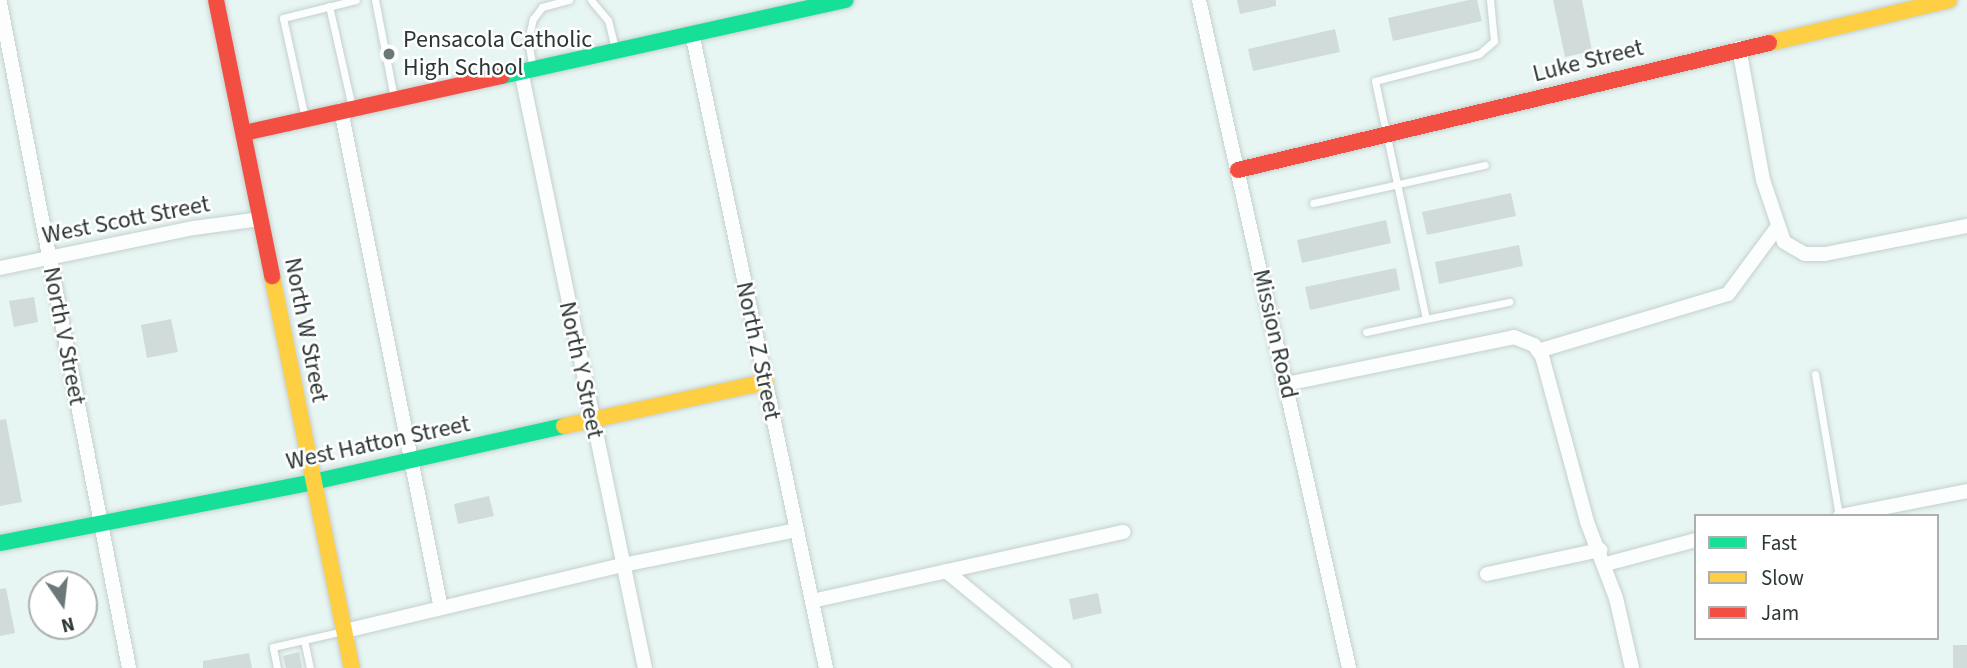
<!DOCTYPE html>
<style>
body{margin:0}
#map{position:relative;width:1967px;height:668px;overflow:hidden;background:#e7f5f3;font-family:"Source Sans 3",sans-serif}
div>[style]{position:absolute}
.building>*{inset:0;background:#d1dcda}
.roads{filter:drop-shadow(0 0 2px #c5d0ce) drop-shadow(0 0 2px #c5d0ce)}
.lane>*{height:7px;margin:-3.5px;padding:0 3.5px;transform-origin:3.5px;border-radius:3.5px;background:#fbfefd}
.street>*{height:14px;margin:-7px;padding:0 7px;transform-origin:7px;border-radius:7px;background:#fbfefd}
.fast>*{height:16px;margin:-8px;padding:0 8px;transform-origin:8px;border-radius:8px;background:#16e098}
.slow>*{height:16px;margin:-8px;padding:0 8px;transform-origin:8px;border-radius:8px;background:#ffcf43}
.jam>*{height:16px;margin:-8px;padding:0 8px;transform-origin:8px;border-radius:8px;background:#f24e42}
.dots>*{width:19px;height:19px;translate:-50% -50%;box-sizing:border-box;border:4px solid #fff;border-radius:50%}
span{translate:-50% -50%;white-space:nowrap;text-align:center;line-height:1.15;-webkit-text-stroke:5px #fff;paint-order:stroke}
.poi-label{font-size:24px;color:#2c3635}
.left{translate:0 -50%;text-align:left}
.street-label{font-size:24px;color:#2c3635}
.legend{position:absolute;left:1694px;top:514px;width:245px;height:126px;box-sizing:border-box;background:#fff;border:2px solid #abafae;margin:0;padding:9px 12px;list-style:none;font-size:21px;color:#2c3635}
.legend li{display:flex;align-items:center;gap:14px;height:35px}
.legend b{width:35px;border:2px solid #abafae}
.north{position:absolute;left:28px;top:570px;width:70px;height:70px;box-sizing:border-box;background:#fff;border:2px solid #abafae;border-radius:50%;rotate:166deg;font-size:19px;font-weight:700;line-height:28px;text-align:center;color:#2c3635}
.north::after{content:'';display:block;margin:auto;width:24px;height:32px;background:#6d7978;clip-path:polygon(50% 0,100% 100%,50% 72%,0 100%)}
</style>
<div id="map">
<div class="building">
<div style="clip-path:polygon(1237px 0,1276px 0,1276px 6px,1240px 14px)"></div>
<div style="clip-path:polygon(1469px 0,1477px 0,1482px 21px,1393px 41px,1388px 18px)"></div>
<div style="clip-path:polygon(1553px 0,1582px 0,1592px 51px,1565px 57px)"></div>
<div style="clip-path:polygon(1335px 29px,1340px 52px,1253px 71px,1248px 49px)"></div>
<div style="clip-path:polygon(1511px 193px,1516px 216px,1427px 235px,1422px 212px)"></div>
<div style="clip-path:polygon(1386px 220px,1391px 243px,1302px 263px,1297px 240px)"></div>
<div style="clip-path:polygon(1519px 245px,1523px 266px,1439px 284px,1435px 262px)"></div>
<div style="clip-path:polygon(1396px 268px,1400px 290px,1310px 310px,1305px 287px)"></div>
<div style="clip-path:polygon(34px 297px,38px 322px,14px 327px,9px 301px)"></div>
<div style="clip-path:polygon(171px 319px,178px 352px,147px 358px,141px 325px)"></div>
<div style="clip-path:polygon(6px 419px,22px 502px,0 506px,0 420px)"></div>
<div style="clip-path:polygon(489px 496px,494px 516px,458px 524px,454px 504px)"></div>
<div style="clip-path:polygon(6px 588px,15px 633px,0 636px,0 589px)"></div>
<div style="clip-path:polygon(1098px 593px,1102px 613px,1073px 620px,1069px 599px)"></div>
<div style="clip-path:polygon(1953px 645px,1967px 645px,1967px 668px,1953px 668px)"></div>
<div style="clip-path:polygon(299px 652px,302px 668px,286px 668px,283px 656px)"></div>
<div style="clip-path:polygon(249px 653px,252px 668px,203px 668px,203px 661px)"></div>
</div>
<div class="roads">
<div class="lane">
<div style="left:375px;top:0;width:100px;rotate:79deg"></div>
<div style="left:591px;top:0;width:26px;rotate:50deg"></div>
<div style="left:608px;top:20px;width:30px;rotate:76deg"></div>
<div style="left:1490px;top:0;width:41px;rotate:84.4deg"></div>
<div style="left:1494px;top:41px;width:20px;rotate:139deg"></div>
<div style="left:1479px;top:54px;width:107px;rotate:165.4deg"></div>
<div style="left:1375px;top:81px;width:243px;rotate:77.9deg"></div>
<div style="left:1426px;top:319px;width:85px;rotate:-11.6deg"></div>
<div style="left:329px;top:6px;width:104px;rotate:77.2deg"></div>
<div style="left:533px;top:69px;width:29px;rotate:-100deg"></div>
<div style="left:528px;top:40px;width:22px;rotate:-77deg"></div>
<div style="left:533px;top:19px;width:15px;rotate:-53deg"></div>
<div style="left:542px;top:7px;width:28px;rotate:-15deg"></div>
<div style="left:305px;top:118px;width:102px;rotate:-102.4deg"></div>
<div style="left:283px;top:18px;width:75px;rotate:-13.9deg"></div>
<div style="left:1313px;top:203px;width:176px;rotate:-12.5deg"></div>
<div style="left:1366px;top:332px;width:61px;rotate:-12.2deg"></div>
<div style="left:1815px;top:374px;width:144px;rotate:80.4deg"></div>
<div style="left:304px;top:640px;width:29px;rotate:78deg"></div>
<div style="left:277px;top:668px;width:21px;rotate:-101deg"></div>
<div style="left:273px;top:647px;width:73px;rotate:-12.7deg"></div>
</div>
<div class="street">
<div style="left:1199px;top:0;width:685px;rotate:77.34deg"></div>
<div style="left:0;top:3px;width:677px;rotate:79.02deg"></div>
<div style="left:692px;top:33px;width:649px;rotate:78.08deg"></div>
<div style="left:1739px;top:48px;width:134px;rotate:79.7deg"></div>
<div style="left:1763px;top:180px;width:65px;rotate:71.3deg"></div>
<div style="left:1784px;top:242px;width:24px;rotate:30deg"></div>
<div style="left:1805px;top:254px;width:20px"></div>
<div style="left:1825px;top:254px;width:145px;rotate:-11.2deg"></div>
<div style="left:521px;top:71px;width:610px;rotate:78.27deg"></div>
<div style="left:341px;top:110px;width:508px;rotate:78.65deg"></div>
<div style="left:0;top:268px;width:198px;rotate:-11.7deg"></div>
<div style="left:194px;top:228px;width:68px;rotate:-7.7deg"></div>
<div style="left:1538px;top:351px;width:198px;rotate:-16.7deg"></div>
<div style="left:1728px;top:294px;width:81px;rotate:-53.6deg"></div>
<div style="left:1286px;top:384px;width:233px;rotate:-11.6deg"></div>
<div style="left:1514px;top:337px;width:22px;rotate:22deg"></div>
<div style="left:1534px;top:345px;width:14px;rotate:54deg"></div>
<div style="left:1542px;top:356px;width:172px;rotate:74.8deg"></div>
<div style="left:1587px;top:522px;width:81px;rotate:69.1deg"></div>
<div style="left:1616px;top:598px;width:72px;rotate:77.1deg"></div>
<div style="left:1840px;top:516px;width:129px;rotate:-11.1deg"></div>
<div style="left:1606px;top:564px;width:93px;rotate:-14.9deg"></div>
<div style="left:946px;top:571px;width:153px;rotate:39.4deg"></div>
<div style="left:1487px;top:574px;width:116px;rotate:-12deg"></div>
<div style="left:812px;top:601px;width:319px;rotate:-12.5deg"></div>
<div style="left:345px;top:631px;width:286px;rotate:-13.4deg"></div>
<div style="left:623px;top:565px;width:177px;rotate:-11.4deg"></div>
</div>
<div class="fast">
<div style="left:502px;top:76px;width:352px;rotate:-12.5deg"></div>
<div style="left:0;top:543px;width:319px;rotate:-11deg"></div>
<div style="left:313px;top:482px;width:257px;rotate:-12.6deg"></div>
</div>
<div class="slow">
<div style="left:1769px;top:43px;width:185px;rotate:-13.4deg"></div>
<div style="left:272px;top:276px;width:400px;rotate:78.5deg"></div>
<div style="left:564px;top:426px;width:206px;rotate:-12.3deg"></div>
</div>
<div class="jam">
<div style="left:216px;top:0;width:282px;rotate:78.5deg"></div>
<div style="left:244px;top:133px;width:264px;rotate:-12.5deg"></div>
<div style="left:1238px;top:170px;width:546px;rotate:-13.45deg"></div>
</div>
</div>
<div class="dots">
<div style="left:389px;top:54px;background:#6d7978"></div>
</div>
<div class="poi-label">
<span class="left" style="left:403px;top:54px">Pensacola Catholic<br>High School</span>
</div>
<div class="street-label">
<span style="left:1588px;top:61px;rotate:-14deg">Luke Street</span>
<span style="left:126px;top:220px;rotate:-11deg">West Scott Street</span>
<span style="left:306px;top:330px;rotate:79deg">North W Street</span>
<span style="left:1275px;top:334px;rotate:77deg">Mission Road</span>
<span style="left:64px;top:336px;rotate:79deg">North V Street</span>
<span style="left:758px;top:351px;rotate:78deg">North Z Street</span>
<span style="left:581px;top:370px;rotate:78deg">North Y Street</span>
<span style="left:378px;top:443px;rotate:-12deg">West Hatton Street</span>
</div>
<ul class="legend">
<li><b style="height:9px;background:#16e098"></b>Fast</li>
<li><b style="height:9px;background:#ffcf43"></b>Slow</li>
<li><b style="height:9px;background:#f24e42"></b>Jam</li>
</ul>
<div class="north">N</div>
</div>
